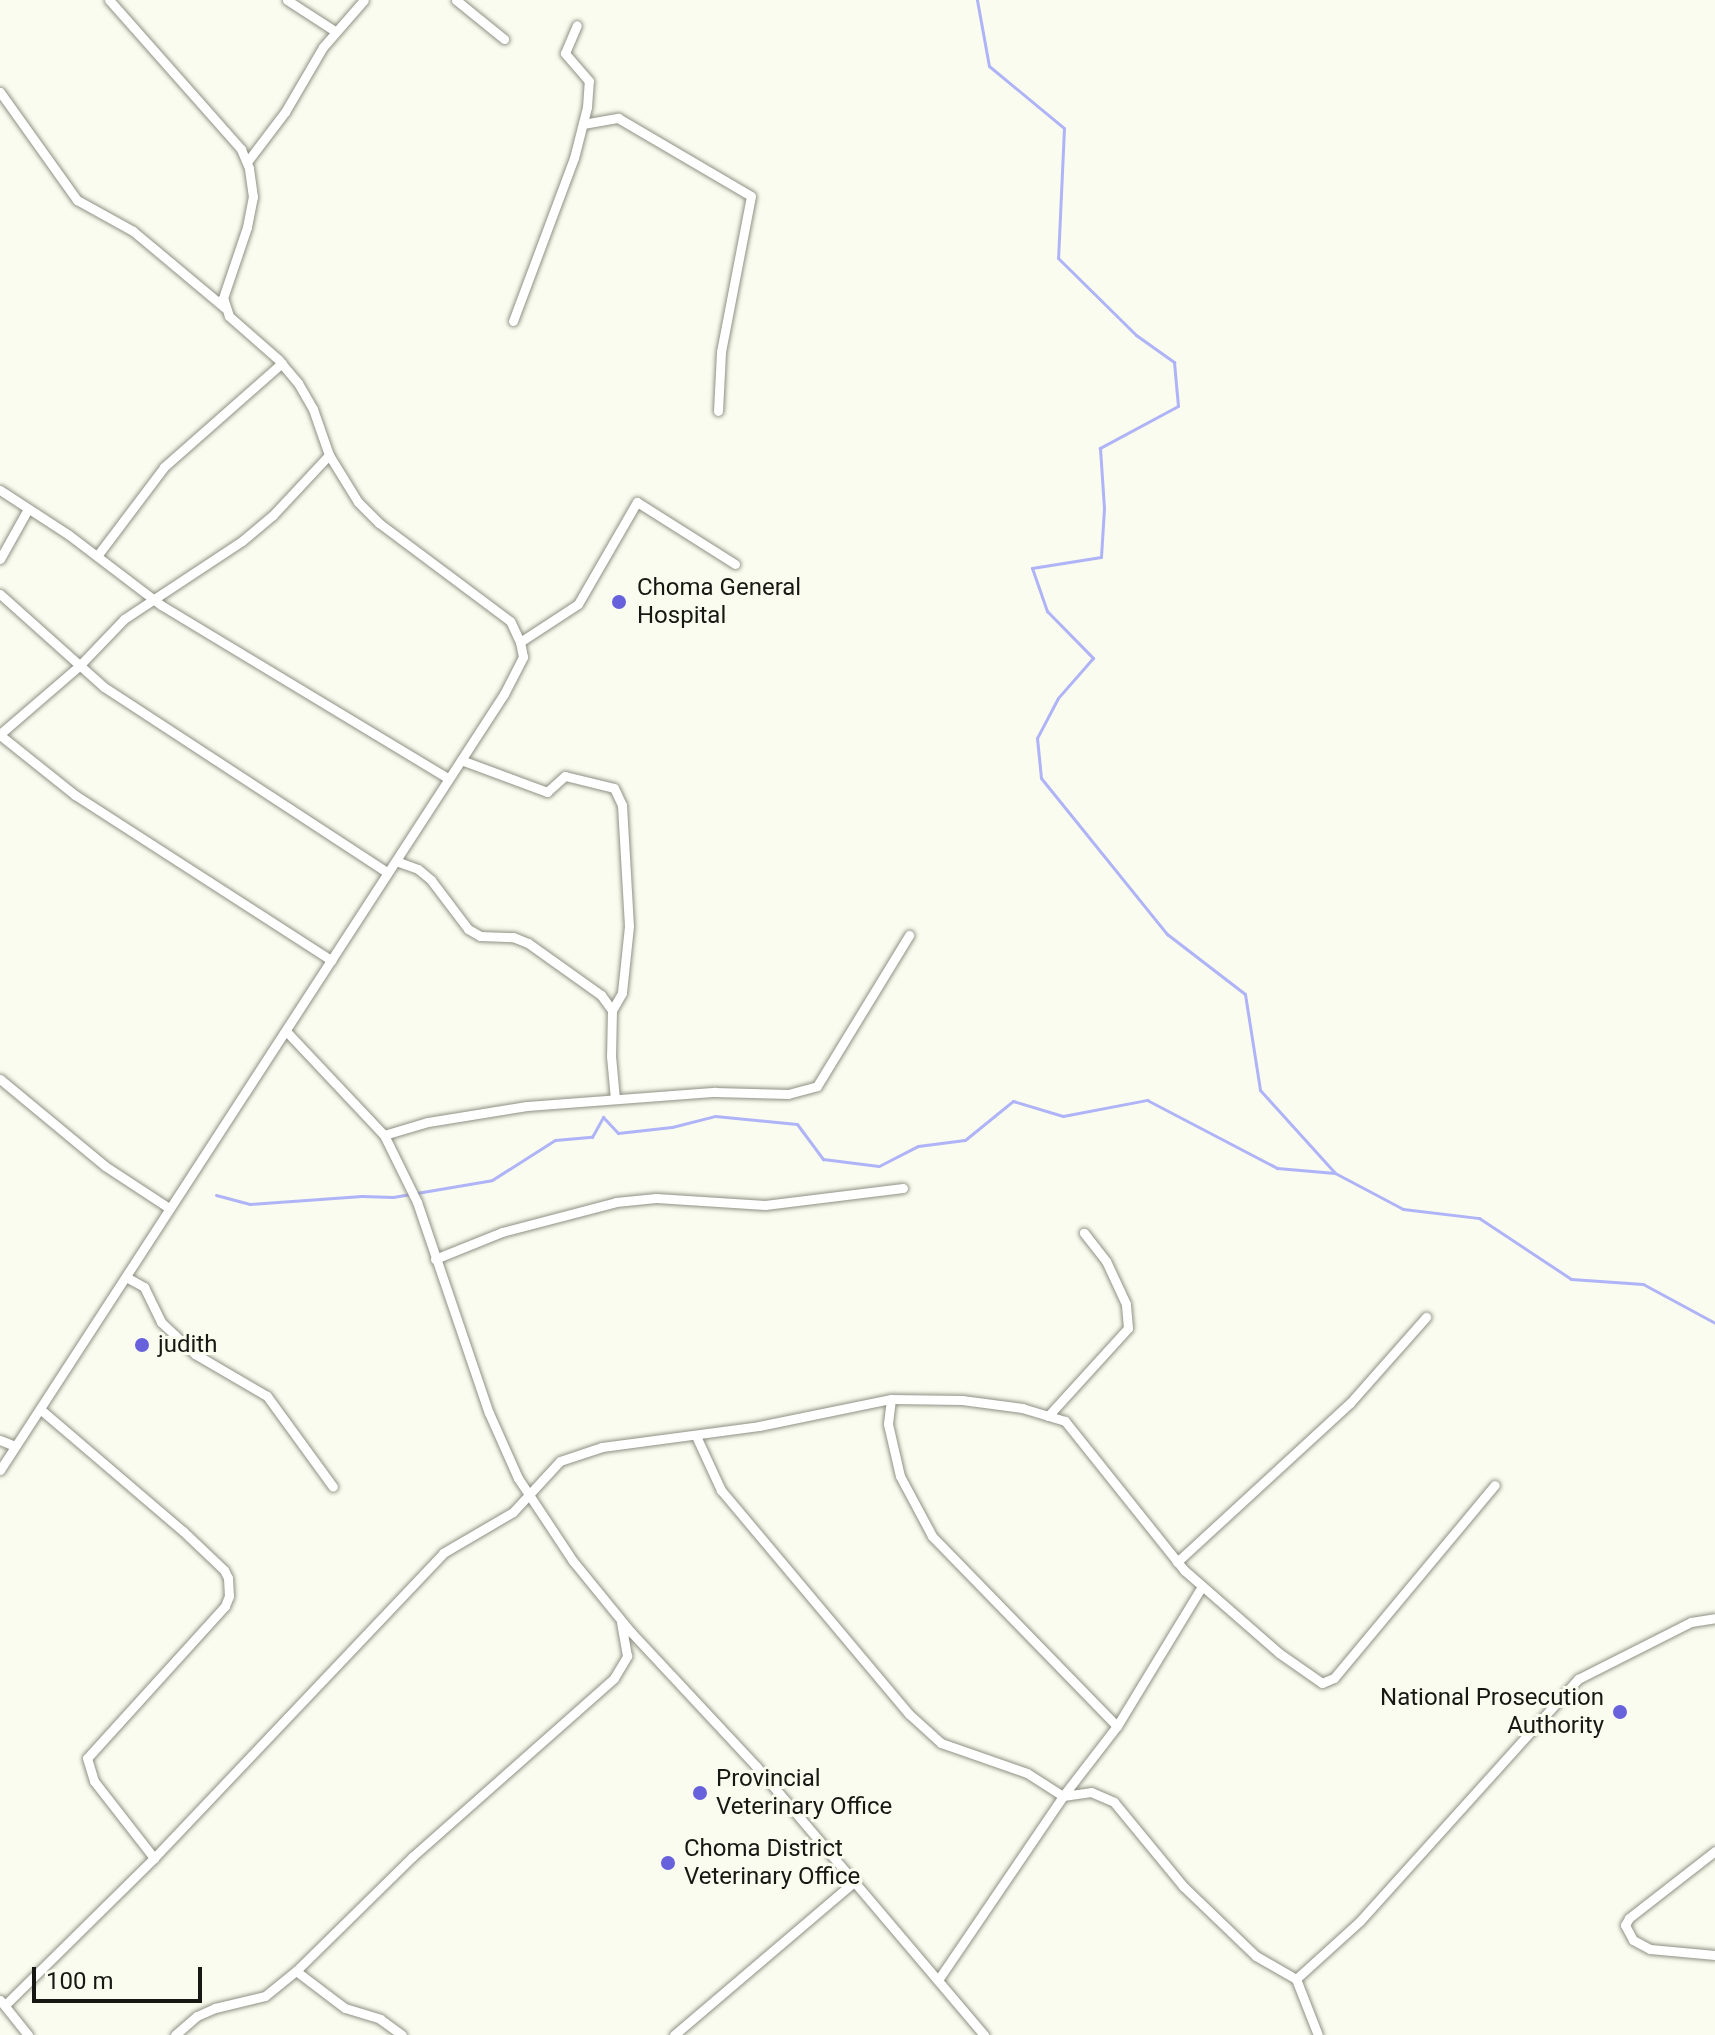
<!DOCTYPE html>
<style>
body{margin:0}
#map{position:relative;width:1715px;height:2035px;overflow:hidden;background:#f9fcee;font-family:Roboto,sans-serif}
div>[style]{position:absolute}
.stream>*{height:3px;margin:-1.5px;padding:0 1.5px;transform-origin:1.5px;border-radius:1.5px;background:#afb3f7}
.roads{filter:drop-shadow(0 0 2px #8e9184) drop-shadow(0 0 2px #8e9184)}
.minor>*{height:9px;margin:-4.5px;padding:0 4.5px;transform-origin:4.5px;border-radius:4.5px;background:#fff}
.dots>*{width:22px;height:22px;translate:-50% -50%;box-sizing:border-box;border:4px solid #f9fcee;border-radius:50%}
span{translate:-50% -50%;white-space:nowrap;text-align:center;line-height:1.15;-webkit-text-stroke:6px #f9fcee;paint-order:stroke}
.poi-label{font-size:24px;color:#171813}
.left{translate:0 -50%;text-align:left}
.right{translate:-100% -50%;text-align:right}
.scale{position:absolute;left:32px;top:1967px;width:170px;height:36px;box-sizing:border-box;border:4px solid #171813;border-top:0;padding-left:10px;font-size:24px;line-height:28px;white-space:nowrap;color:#171813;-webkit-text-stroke:6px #f9fcee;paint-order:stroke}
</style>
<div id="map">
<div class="stream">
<div style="left:977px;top:0;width:67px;rotate:79.7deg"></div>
<div style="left:989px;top:66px;width:97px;rotate:39.6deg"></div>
<div style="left:1064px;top:128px;width:130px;rotate:92.6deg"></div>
<div style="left:1058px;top:258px;width:110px;rotate:44.6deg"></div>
<div style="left:1136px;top:335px;width:47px;rotate:35.4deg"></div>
<div style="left:1174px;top:362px;width:44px;rotate:84.8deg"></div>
<div style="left:1178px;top:406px;width:89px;rotate:151.7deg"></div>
<div style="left:1100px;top:448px;width:60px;rotate:86.2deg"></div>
<div style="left:1104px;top:508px;width:49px;rotate:93.5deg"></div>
<div style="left:1101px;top:557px;width:70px;rotate:170.9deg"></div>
<div style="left:1032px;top:568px;width:46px;rotate:70.8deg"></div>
<div style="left:1047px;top:611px;width:66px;rotate:45.6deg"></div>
<div style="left:1093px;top:658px;width:53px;rotate:131.2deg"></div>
<div style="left:1058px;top:698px;width:45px;rotate:117.7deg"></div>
<div style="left:1037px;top:738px;width:40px;rotate:84.3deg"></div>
<div style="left:1041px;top:778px;width:201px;rotate:51.1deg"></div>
<div style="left:1167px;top:934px;width:98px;rotate:37.6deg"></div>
<div style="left:1245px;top:994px;width:97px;rotate:81.1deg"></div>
<div style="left:1260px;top:1090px;width:112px;rotate:47.9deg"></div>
<div style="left:216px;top:1195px;width:35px;rotate:15deg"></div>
<div style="left:250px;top:1204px;width:112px;rotate:-4.1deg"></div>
<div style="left:362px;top:1196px;width:31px;rotate:2deg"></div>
<div style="left:393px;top:1197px;width:100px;rotate:-9.7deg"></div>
<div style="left:492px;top:1180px;width:75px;rotate:-32.4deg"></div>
<div style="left:555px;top:1140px;width:37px;rotate:-5deg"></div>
<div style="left:592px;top:1137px;width:23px;rotate:-61deg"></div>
<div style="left:603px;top:1117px;width:22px;rotate:47deg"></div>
<div style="left:618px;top:1133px;width:54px;rotate:-6.3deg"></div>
<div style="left:672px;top:1127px;width:44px;rotate:-14.3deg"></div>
<div style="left:715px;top:1116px;width:82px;rotate:5.6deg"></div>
<div style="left:797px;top:1124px;width:44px;rotate:53.4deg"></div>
<div style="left:823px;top:1159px;width:56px;rotate:7.1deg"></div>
<div style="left:879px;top:1166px;width:44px;rotate:-27.1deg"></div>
<div style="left:918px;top:1146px;width:47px;rotate:-7.3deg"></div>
<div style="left:965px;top:1140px;width:62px;rotate:-39.1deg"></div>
<div style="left:1013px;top:1101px;width:52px;rotate:16.7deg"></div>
<div style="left:1063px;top:1116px;width:86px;rotate:-10.8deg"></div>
<div style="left:1147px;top:1100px;width:147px;rotate:27.6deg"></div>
<div style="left:1277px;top:1168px;width:58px;rotate:4.9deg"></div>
<div style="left:1335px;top:1173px;width:77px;rotate:27.9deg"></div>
<div style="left:1403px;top:1209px;width:77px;rotate:6.8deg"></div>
<div style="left:1479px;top:1218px;width:110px;rotate:33.5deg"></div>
<div style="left:1571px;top:1279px;width:72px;rotate:4deg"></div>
<div style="left:1643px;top:1284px;width:82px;rotate:28.4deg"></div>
</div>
<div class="roads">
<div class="minor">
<div style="left:287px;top:0;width:57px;rotate:32.9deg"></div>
<div style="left:456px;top:0;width:62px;rotate:39.1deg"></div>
<div style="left:0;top:92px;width:133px;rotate:54.5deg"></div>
<div style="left:77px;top:200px;width:64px;rotate:29deg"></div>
<div style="left:133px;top:231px;width:119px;rotate:39.9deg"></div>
<div style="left:583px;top:124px;width:36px;rotate:-10deg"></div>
<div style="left:618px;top:118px;width:154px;rotate:30.4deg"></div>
<div style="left:751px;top:196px;width:159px;rotate:100.9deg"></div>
<div style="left:721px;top:352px;width:59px;rotate:92.9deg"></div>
<div style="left:247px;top:162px;width:63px;rotate:-52.8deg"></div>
<div style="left:285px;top:112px;width:75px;rotate:-59.7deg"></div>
<div style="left:323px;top:47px;width:62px;rotate:-48.9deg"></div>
<div style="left:513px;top:321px;width:174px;rotate:-69.5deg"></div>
<div style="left:574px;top:158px;width:53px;rotate:-75.7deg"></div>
<div style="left:587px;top:107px;width:26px;rotate:-86deg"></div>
<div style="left:589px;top:81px;width:37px;rotate:-131deg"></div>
<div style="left:565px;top:53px;width:30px;rotate:-67deg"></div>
<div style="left:0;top:490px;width:82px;rotate:33.1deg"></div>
<div style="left:69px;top:535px;width:116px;rotate:37.3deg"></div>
<div style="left:161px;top:605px;width:335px;rotate:31.1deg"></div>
<div style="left:97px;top:556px;width:111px;rotate:-53deg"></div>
<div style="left:164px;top:467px;width:157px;rotate:-41.4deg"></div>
<div style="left:0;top:559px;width:57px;rotate:-60.8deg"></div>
<div style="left:0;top:594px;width:140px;rotate:41.8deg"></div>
<div style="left:104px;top:687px;width:339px;rotate:33.2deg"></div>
<div style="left:520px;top:642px;width:69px;rotate:-33.2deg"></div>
<div style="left:578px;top:604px;width:118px;rotate:-60deg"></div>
<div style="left:637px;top:502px;width:116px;rotate:32.3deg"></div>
<div style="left:0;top:734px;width:104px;rotate:-40.7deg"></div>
<div style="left:79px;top:666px;width:65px;rotate:-46.2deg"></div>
<div style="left:124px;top:619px;width:141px;rotate:-33.5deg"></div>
<div style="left:242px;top:541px;width:40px;rotate:-40deg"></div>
<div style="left:273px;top:515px;width:82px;rotate:-47deg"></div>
<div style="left:0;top:735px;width:96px;rotate:38.7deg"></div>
<div style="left:75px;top:795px;width:305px;rotate:32.8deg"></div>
<div style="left:461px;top:760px;width:92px;rotate:20.4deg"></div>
<div style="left:547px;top:792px;width:24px;rotate:-42deg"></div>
<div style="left:565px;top:776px;width:50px;rotate:13.8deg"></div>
<div style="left:614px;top:788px;width:19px;rotate:65deg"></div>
<div style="left:622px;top:805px;width:121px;rotate:86.7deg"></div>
<div style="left:629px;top:926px;width:67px;rotate:96deg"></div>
<div style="left:622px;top:993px;width:20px;rotate:120deg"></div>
<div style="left:396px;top:861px;width:23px;rotate:20deg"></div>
<div style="left:418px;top:869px;width:17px;rotate:40deg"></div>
<div style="left:431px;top:880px;width:61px;rotate:52.9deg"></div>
<div style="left:468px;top:929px;width:14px;rotate:30deg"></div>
<div style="left:480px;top:936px;width:33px;rotate:2deg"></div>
<div style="left:513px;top:937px;width:16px;rotate:22deg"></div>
<div style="left:528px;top:943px;width:90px;rotate:35.5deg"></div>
<div style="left:601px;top:995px;width:19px;rotate:54deg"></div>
<div style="left:612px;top:1010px;width:46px;rotate:91.2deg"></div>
<div style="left:611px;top:1056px;width:43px;rotate:84.7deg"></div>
<div style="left:286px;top:1031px;width:143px;rotate:46.7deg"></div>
<div style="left:384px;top:1135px;width:75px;rotate:63.8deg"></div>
<div style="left:417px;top:1202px;width:223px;rotate:71.2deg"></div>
<div style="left:489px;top:1413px;width:71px;rotate:66deg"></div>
<div style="left:518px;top:1478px;width:100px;rotate:56.5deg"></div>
<div style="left:573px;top:1561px;width:92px;rotate:50.8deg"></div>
<div style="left:631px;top:1632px;width:183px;rotate:47deg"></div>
<div style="left:756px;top:1766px;width:353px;rotate:49.7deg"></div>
<div style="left:0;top:1079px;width:136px;rotate:39.6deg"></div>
<div style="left:105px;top:1166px;width:77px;rotate:33.3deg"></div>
<div style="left:384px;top:1135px;width:46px;rotate:-16.5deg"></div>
<div style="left:428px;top:1122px;width:100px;rotate:-9.2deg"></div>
<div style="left:527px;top:1106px;width:189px;rotate:-4.3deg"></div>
<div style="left:715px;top:1092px;width:73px;rotate:1.6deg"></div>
<div style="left:788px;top:1094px;width:30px;rotate:-15deg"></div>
<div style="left:817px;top:1086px;width:177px;rotate:-58.6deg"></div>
<div style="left:435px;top:1259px;width:72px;rotate:-21.9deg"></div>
<div style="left:502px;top:1232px;width:118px;rotate:-14.7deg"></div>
<div style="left:616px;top:1202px;width:40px;rotate:-5.7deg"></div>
<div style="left:656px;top:1198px;width:109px;rotate:3.7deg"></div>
<div style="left:765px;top:1205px;width:139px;rotate:-7deg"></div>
<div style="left:126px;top:1277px;width:21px;rotate:29deg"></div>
<div style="left:144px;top:1287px;width:39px;rotate:64deg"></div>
<div style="left:161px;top:1322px;width:47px;rotate:43.3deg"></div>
<div style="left:195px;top:1354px;width:83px;rotate:30.3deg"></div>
<div style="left:267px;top:1396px;width:112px;rotate:54deg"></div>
<div style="left:891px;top:1399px;width:25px;rotate:97deg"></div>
<div style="left:888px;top:1424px;width:53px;rotate:77deg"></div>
<div style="left:900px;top:1476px;width:68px;rotate:61.9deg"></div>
<div style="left:932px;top:1536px;width:265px;rotate:45.8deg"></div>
<div style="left:40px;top:1409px;width:188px;rotate:40.5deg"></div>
<div style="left:183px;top:1531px;width:57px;rotate:43.6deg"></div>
<div style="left:224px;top:1570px;width:9px;rotate:63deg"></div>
<div style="left:228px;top:1578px;width:18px;rotate:87deg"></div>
<div style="left:229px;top:1596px;width:11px;rotate:112deg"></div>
<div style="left:225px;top:1606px;width:205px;rotate:132.2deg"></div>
<div style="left:87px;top:1758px;width:24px;rotate:73deg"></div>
<div style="left:94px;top:1781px;width:98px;rotate:52.1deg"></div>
<div style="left:1048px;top:1416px;width:119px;rotate:-47.7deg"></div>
<div style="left:1128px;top:1328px;width:24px;rotate:-95deg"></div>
<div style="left:1126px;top:1304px;width:47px;rotate:-114.9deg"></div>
<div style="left:1106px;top:1261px;width:36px;rotate:-128deg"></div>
<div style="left:696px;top:1436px;width:60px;rotate:65.2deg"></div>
<div style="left:721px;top:1490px;width:292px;rotate:50deg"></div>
<div style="left:909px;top:1714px;width:43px;rotate:42.2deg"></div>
<div style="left:941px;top:1743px;width:91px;rotate:19.2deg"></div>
<div style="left:1027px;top:1773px;width:43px;rotate:32.6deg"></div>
<div style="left:1063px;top:1796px;width:28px;rotate:-8deg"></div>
<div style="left:1091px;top:1792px;width:25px;rotate:23deg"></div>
<div style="left:1114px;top:1802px;width:109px;rotate:50.6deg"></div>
<div style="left:1183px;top:1886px;width:101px;rotate:43.8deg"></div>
<div style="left:1256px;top:1956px;width:46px;rotate:29.9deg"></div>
<div style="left:1296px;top:1979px;width:86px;rotate:-42.2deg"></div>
<div style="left:1360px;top:1921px;width:326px;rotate:-48deg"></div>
<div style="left:1578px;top:1679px;width:127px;rotate:-26.8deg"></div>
<div style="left:1691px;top:1622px;width:24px;rotate:-9deg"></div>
<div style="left:0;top:1440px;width:16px;rotate:22deg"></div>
<div style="left:0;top:1470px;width:925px;rotate:-57deg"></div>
<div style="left:504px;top:694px;width:42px;rotate:-62.8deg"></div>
<div style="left:523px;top:657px;width:15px;rotate:-101deg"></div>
<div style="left:520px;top:642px;width:23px;rotate:-115deg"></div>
<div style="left:510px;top:621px;width:164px;rotate:-143.2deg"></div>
<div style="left:379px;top:523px;width:30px;rotate:-135deg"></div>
<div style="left:358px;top:502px;width:55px;rotate:-121.7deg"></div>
<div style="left:329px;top:455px;width:49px;rotate:-109.2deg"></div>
<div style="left:313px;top:409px;width:30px;rotate:-120deg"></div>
<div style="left:298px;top:383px;width:30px;rotate:-130deg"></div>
<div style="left:279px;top:360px;width:67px;rotate:-138.7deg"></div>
<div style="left:229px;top:316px;width:19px;rotate:-108deg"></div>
<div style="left:223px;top:298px;width:75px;rotate:-71.3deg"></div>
<div style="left:247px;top:227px;width:31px;rotate:-79deg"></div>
<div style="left:253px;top:197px;width:29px;rotate:-98deg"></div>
<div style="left:249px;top:168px;width:21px;rotate:-113deg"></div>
<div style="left:241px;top:149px;width:199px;rotate:-131.5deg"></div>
<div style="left:1177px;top:1562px;width:235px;rotate:-42.6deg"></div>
<div style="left:1350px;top:1403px;width:115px;rotate:-48.5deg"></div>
<div style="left:1715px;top:1851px;width:109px;rotate:142.1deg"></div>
<div style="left:1629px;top:1918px;width:8px;rotate:120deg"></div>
<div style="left:1625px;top:1925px;width:17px;rotate:62deg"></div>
<div style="left:1633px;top:1940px;width:19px;rotate:28deg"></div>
<div style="left:1650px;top:1949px;width:65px;rotate:5.3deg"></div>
<div style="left:296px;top:1971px;width:61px;rotate:37.1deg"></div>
<div style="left:345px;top:2008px;width:37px;rotate:17deg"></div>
<div style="left:380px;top:2019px;width:27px;rotate:36deg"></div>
<div style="left:1296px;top:1979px;width:60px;rotate:68.6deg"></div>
<div style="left:938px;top:1980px;width:222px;rotate:-55.8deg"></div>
<div style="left:1063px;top:1796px;width:88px;rotate:-52.4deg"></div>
<div style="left:1117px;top:1726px;width:162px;rotate:-58.7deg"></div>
<div style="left:0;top:2000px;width:45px;rotate:51.3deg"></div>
<div style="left:5px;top:2005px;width:209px;rotate:-44.6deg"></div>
<div style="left:154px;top:1858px;width:420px;rotate:-46.5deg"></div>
<div style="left:443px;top:1553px;width:81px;rotate:-30.4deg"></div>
<div style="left:513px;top:1512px;width:69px;rotate:-47.3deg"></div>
<div style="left:560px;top:1461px;width:44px;rotate:-18.4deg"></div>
<div style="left:602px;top:1447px;width:158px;rotate:-7.6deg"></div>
<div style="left:759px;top:1426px;width:135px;rotate:-11.6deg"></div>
<div style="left:891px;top:1399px;width:71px;rotate:0.8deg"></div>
<div style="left:962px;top:1400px;width:61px;rotate:7.6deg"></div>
<div style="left:1022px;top:1408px;width:45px;rotate:16.8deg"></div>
<div style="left:1065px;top:1421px;width:191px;rotate:51.4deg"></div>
<div style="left:1184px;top:1570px;width:126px;rotate:41.1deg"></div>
<div style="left:1279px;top:1653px;width:52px;rotate:34.9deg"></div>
<div style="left:1322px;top:1683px;width:13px;rotate:-23deg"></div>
<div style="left:1334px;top:1678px;width:251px;rotate:-50.2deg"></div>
<div style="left:175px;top:2035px;width:29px;rotate:-41deg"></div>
<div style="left:197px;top:2016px;width:20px;rotate:-24deg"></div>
<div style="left:215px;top:2008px;width:51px;rotate:-13.5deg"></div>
<div style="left:265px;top:1996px;width:40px;rotate:-39deg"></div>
<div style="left:296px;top:1971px;width:163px;rotate:-44.5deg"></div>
<div style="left:412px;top:1857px;width:270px;rotate:-41.5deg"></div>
<div style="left:614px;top:1678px;width:26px;rotate:-59deg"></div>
<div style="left:627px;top:1656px;width:34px;rotate:-100deg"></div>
<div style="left:674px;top:2035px;width:236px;rotate:-40.4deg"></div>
</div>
</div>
<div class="dots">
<div style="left:619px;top:602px;background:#6762db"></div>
<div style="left:142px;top:1345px;background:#6762db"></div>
<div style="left:1620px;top:1712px;background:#6762db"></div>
<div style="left:700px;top:1793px;background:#6762db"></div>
<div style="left:668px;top:1863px;background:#6762db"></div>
</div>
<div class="poi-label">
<span class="left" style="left:637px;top:602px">Choma General<br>Hospital</span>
<span class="left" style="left:158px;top:1345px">judith</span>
<span class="right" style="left:1604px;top:1712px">National Prosecution<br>Authority</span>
<span class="left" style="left:716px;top:1793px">Provincial<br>Veterinary Office</span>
<span class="left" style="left:684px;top:1863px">Choma District<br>Veterinary Office</span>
</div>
<div class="scale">100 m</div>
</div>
